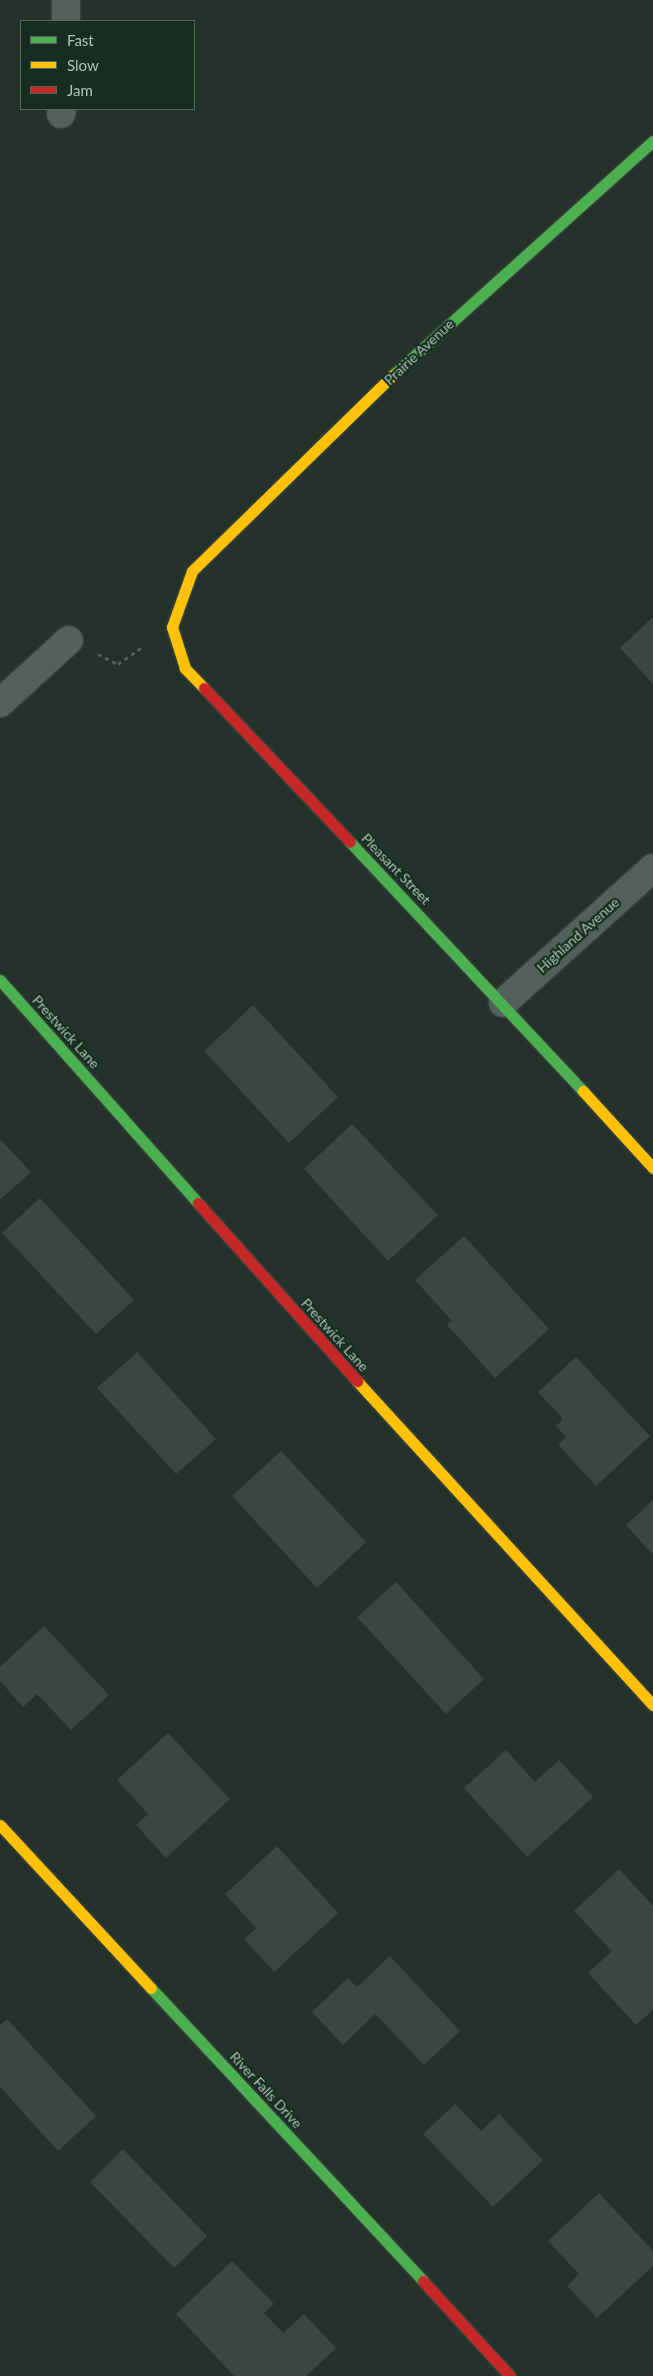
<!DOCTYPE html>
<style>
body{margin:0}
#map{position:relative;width:653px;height:2376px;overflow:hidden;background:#24322b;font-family:Lato,sans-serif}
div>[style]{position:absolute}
.building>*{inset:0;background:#3a4740}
.path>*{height:3px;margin-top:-1.5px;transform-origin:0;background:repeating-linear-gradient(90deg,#546059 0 4px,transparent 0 8px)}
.roads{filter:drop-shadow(0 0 1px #424d47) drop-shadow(0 0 1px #424d47)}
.street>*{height:28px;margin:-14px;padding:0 14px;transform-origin:14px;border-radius:14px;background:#54605a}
.fast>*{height:11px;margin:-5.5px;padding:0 5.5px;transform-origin:5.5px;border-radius:5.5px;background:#4caf50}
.slow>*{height:11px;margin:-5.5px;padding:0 5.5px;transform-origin:5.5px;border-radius:5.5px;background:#ffc107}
.jam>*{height:11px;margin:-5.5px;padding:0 5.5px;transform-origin:5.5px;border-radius:5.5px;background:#c62828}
span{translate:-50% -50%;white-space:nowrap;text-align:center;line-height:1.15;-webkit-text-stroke:4.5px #182d22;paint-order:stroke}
.street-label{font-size:14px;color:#acc5b9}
.legend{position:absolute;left:20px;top:20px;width:175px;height:90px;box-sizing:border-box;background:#182d22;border:1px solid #536a5e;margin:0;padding:6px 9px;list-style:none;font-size:15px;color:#acc5b9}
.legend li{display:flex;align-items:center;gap:10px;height:25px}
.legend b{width:25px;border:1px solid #536a5e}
</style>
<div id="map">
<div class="building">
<div style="clip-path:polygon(653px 617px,653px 684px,620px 648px)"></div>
<div style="clip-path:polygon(253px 1005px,338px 1097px,289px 1143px,204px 1051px)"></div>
<div style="clip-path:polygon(352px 1124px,438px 1215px,388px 1261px,304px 1169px)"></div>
<div style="clip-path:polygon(0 1139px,31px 1172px,0 1200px)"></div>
<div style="clip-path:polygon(40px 1198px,134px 1300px,96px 1334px,2px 1233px)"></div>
<div style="clip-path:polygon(464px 1236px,549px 1329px,495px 1378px,447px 1325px,452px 1321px,415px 1280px)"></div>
<div style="clip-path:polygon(137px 1352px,216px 1439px,176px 1474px,97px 1388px)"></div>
<div style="clip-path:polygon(576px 1357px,650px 1436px,596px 1486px,558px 1445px,566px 1437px,556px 1426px,563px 1419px,538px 1392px)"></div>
<div style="clip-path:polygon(281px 1451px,366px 1542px,317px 1588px,232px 1496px)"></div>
<div style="clip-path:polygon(653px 1500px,653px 1555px,626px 1525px)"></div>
<div style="clip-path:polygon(396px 1582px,484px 1679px,446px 1714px,357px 1617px)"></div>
<div style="clip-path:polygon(44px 1626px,109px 1695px,71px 1730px,37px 1694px,23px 1707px,0 1681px,0 1667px)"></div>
<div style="clip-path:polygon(168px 1733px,230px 1799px,166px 1858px,136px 1825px,148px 1814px,117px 1780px)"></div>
<div style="clip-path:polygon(506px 1750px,535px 1782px,559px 1760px,593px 1797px,527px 1857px,464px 1788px)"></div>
<div style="clip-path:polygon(277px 1846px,338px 1913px,274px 1972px,244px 1939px,256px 1928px,225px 1894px)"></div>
<div style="clip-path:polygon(619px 1869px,653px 1906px,653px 2010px,636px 2025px,588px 1973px,612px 1951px,574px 1911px)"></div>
<div style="clip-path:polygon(390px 1956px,460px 2031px,424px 2065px,375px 2014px,343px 2045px,312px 2012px,348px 1978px,357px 1987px)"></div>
<div style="clip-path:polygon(7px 2019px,96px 2116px,58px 2151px,0 2087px,0 2025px)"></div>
<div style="clip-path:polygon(455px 2104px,481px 2131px,499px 2114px,543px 2160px,493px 2207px,423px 2134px)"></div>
<div style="clip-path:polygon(123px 2149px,207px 2236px,174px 2268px,90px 2182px)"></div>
<div style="clip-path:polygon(599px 2193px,653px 2251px,653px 2266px,597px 2318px,567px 2286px,579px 2274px,548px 2241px)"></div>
<div style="clip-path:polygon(232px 2261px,274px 2304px,264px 2313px,283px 2333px,304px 2314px,336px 2348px,306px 2376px,234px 2376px,176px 2314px)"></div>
</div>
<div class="path">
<div style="left:98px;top:654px;width:22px;rotate:27deg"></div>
<div style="left:118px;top:664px;width:29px;rotate:-35deg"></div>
</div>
<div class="roads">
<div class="street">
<div style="left:66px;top:21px;width:21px;rotate:-90deg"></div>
<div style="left:61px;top:114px;width:5px;rotate:-79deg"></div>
<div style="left:0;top:703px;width:93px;rotate:-42.4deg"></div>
<div style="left:503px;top:1003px;width:202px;rotate:-42deg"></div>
</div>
<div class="fast">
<div style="left:393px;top:375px;width:350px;rotate:-42deg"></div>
<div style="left:350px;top:842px;width:341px;rotate:46.9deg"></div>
<div style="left:0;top:980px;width:298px;rotate:48.4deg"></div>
<div style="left:151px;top:1988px;width:400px;rotate:47.1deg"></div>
</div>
<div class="slow">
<div style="left:204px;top:688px;width:28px;rotate:-134deg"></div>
<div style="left:185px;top:668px;width:43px;rotate:-107.6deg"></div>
<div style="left:172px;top:627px;width:59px;rotate:-70.3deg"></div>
<div style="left:192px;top:571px;width:281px;rotate:-44.3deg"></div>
<div style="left:583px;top:1091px;width:104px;rotate:47.7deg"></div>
<div style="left:357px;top:1381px;width:439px;rotate:47.6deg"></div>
<div style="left:0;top:1825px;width:222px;rotate:47.2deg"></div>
</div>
<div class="jam">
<div style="left:204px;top:688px;width:212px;rotate:46.5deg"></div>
<div style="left:198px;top:1203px;width:239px;rotate:48.2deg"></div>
<div style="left:423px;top:2281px;width:129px;rotate:47.5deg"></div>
</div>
</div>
<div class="street-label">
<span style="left:419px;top:352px;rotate:-43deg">Prairie Avenue</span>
<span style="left:396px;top:869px;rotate:46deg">Pleasant Street</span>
<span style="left:578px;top:935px;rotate:-42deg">Highland Avenue</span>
<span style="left:66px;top:1032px;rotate:48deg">Prestwick Lane</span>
<span style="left:335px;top:1335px;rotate:48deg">Prestwick Lane</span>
<span style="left:266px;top:2090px;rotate:47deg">River Falls Drive</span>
</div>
<ul class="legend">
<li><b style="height:6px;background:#4caf50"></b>Fast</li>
<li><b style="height:6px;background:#ffc107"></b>Slow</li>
<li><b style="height:6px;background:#c62828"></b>Jam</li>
</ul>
</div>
